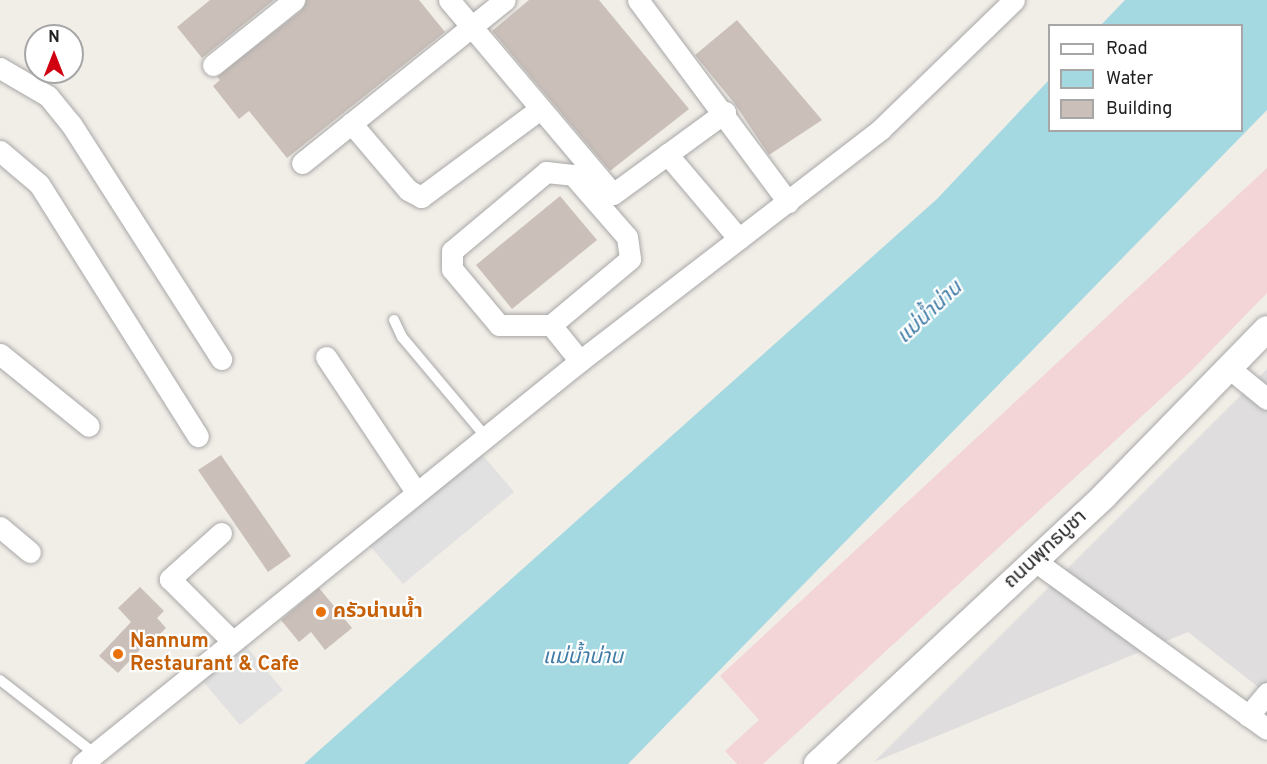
<!DOCTYPE html>
<meta charset="utf-8">
<style>
body{margin:0}
#map{position:relative;width:1267px;height:764px;overflow:hidden;background:#f1ede7;font-family:Overpass,"Noto Sans Thai",sans-serif}
div>[style]{position:absolute}
.residential>*{inset:0;background:#dfddde}
.commercial>*{inset:0;background:#f3d5d7}
.parking>*{inset:0;background:#e1e1e1}
.water>*{inset:0;background:#a5d9e1}
.building>*{inset:0;background:#cabfb9}
.roads{filter:drop-shadow(0 0 2px #a8a8a8) drop-shadow(0 0 2px #a8a8a8)}
.service>*{height:10px;margin:-5px;padding:0 5px;transform-origin:5px;border-radius:5px;background:#fff}
.minor>*{height:21px;margin:-10.5px;padding:0 10.5px;transform-origin:10.5px;border-radius:10.5px;background:#fff}
.tertiary>*{height:26px;margin:-13px;padding:0 13px;transform-origin:13px;border-radius:13px;background:#fff}
.dots>*{width:16px;height:16px;translate:-50% -50%;box-sizing:border-box;border:3px solid #fff;border-radius:50%}
span{translate:-50% -50%;white-space:nowrap;text-align:center;line-height:1.15;-webkit-text-stroke:4.5px #fff;paint-order:stroke}
.street-label{font-size:20px;color:#212121}
.food-label{font-size:20px;color:#c56008;font-weight:700}
.left{translate:0 -50%;text-align:left}
.water-label{font-size:21px;color:#417ca6;font-style:italic}
.legend{position:absolute;left:1048px;top:24px;width:195px;height:108px;box-sizing:border-box;background:#fff;border:2px solid #a6a6a6;margin:0;padding:8px 10px;list-style:none;font-size:18px;color:#212121}
.legend li{display:flex;align-items:center;gap:12px;height:30px}
.legend b{width:30px;border:2px solid #a6a6a6}
.north{position:absolute;left:24px;top:24px;width:60px;height:60px;box-sizing:border-box;background:#fff;border:2px solid #a6a6a6;border-radius:50%;rotate:0deg;font-size:16px;font-weight:700;line-height:24px;text-align:center;color:#212121}
.north::after{content:'';display:block;margin:auto;width:21px;height:27px;background:#d10011;clip-path:polygon(50% 0,100% 100%,50% 72%,0 100%)}
</style>
<div id="map">
<div class="residential">
<div style="clip-path:polygon(1267px 369px,1267px 694px,1188px 632px,874px 762px)"></div>
</div>
<div class="commercial">
<div style="clip-path:polygon(1267px 168px,1267px 293px,1191px 371px,763px 764px,737px 764px,725px 751px,759px 720px,720px 676px)"></div>
</div>
<div class="parking">
<div style="clip-path:polygon(480px 452px,514px 492px,403px 584px,369px 545px)"></div>
<div style="clip-path:polygon(245px 645px,283px 690px,240px 725px,202px 680px)"></div>
</div>
<div class="water">
<div style="clip-path:polygon(1125px 0,1267px 0,1267px 110px,628px 764px,304px 764px,937px 199px,1049px 80px,1050px 130px,1242px 130px,1242px 26px,1101px 25px)"></div>
</div>
<div class="building">
<div style="clip-path:polygon(210px 0,274px 0,202px 58px,177px 27px)"></div>
<div style="clip-path:polygon(306px 0,419px 0,445px 32px,287px 158px,249px 111px,239px 119px,213px 86px,220px 80px,217px 77px,302px 10px)"></div>
<div style="clip-path:polygon(529px 0,599px 0,689px 109px,610px 171px,492px 31px)"></div>
<div style="clip-path:polygon(737px 20px,822px 120px,769px 155px,735px 104px,695px 55px)"></div>
<div style="clip-path:polygon(560px 196px,597px 240px,512px 309px,476px 265px)"></div>
<div style="clip-path:polygon(221px 455px,291px 556px,268px 572px,198px 470px)"></div>
<div style="clip-path:polygon(140px 587px,164px 611px,157px 618px,166px 628px,151px 643px,149px 640px,118px 673px,99px 656px,131px 622px,118px 608px)"></div>
<div style="clip-path:polygon(319px 588px,352px 628px,325px 650px,311px 632px,299px 642px,281px 620px)"></div>
</div>
<div class="roads">
<div class="service">
<div style="left:394px;top:320px;width:19px;rotate:65deg"></div>
<div style="left:402px;top:337px;width:129px;rotate:50deg"></div>
<div style="left:0;top:680px;width:120px;rotate:37.9deg"></div>
</div>
<div class="minor">
<div style="left:449px;top:0;width:254px;rotate:49.8deg"></div>
<div style="left:613px;top:194px;width:139px;rotate:-36.2deg"></div>
<div style="left:638px;top:0;width:252px;rotate:53.4deg"></div>
<div style="left:213px;top:65px;width:104px;rotate:-38.7deg"></div>
<div style="left:0;top:68px;width:56px;rotate:30.3deg"></div>
<div style="left:48px;top:96px;width:36px;rotate:51deg"></div>
<div style="left:71px;top:124px;width:279px;rotate:57.4deg"></div>
<div style="left:351px;top:123px;width:88px;rotate:49.6deg"></div>
<div style="left:408px;top:190px;width:15px;rotate:28deg"></div>
<div style="left:421px;top:197px;width:148px;rotate:-36.5deg"></div>
<div style="left:0;top:151px;width:51px;rotate:40.2deg"></div>
<div style="left:39px;top:184px;width:298px;rotate:57.8deg"></div>
<div style="left:667px;top:154px;width:111px;rotate:49.7deg"></div>
<div style="left:302px;top:163px;width:260px;rotate:-38.8deg"></div>
<div style="left:551px;top:325px;width:52px;rotate:180deg"></div>
<div style="left:499px;top:325px;width:73px;rotate:-130deg"></div>
<div style="left:452px;top:269px;width:18px;rotate:-90deg"></div>
<div style="left:452px;top:251px;width:123px;rotate:-40deg"></div>
<div style="left:546px;top:172px;width:27px;rotate:6deg"></div>
<div style="left:573px;top:175px;width:82px;rotate:48.9deg"></div>
<div style="left:627px;top:237px;width:22px;rotate:82deg"></div>
<div style="left:630px;top:259px;width:103px;rotate:140.1deg"></div>
<div style="left:551px;top:325px;width:46px;rotate:51.1deg"></div>
<div style="left:0;top:354px;width:114px;rotate:39deg"></div>
<div style="left:326px;top:357px;width:162px;rotate:56.3deg"></div>
<div style="left:1229px;top:368px;width:49px;rotate:39.2deg"></div>
<div style="left:0;top:527px;width:39px;rotate:40deg"></div>
<div style="left:221px;top:533px;width:69px;rotate:138deg"></div>
<div style="left:170px;top:579px;width:89px;rotate:45deg"></div>
<div style="left:1035px;top:561px;width:286px;rotate:35.9deg"></div>
<div style="left:1248px;top:716px;width:30px;rotate:-50deg"></div>
<div style="left:82px;top:764px;width:641px;rotate:-38.98deg"></div>
<div style="left:580px;top:361px;width:380px;rotate:-37.6deg"></div>
<div style="left:881px;top:129px;width:185px;rotate:-44.1deg"></div>
</div>
<div class="tertiary">
<div style="left:817px;top:764px;width:393px;rotate:-43deg"></div>
<div style="left:1104px;top:496px;width:233px;rotate:-45.7deg"></div>
</div>
</div>
<div class="dots">
<div style="left:321px;top:612px;background:#e8710a"></div>
<div style="left:118px;top:654px;background:#e8710a"></div>
</div>
<div class="street-label">
<span style="left:1046px;top:550px;rotate:-43deg">ถนนพุทธบูชา</span>
</div>
<div class="food-label">
<span class="left" style="left:333px;top:612px">ครัวน่านน้ำ</span>
<span class="left" style="left:130px;top:654px">Nannum<br>Restaurant &amp; Cafe</span>
</div>
<div class="water-label">
<span style="left:930px;top:313px;rotate:-43deg">แม่น้ำน่าน</span>
<span style="left:583px;top:658px">แม่น้ำน่าน</span>
</div>
<ul class="legend">
<li><b style="height:8px;background:#fff"></b>Road</li>
<li><b style="height:16px;background:#a5d9e1"></b>Water</li>
<li><b style="height:16px;background:#cabfb9"></b>Building</li>
</ul>
<div class="north">N</div>
</div>
